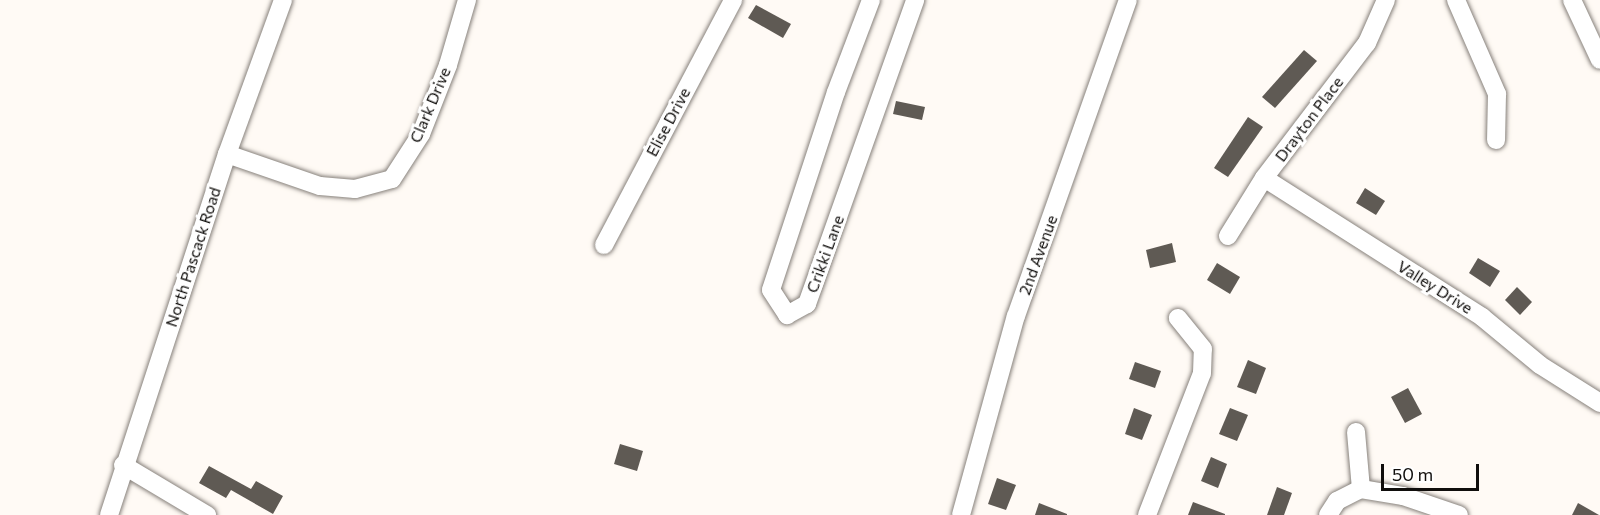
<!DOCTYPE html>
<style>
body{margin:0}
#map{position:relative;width:1600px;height:515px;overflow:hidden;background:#fffaf5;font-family:Commissioner,sans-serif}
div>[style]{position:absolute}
.building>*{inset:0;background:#5f5a54}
.roads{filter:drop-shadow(0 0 2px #87817b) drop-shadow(0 0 2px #87817b)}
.minor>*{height:18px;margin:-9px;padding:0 9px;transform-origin:9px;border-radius:9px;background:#fff}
span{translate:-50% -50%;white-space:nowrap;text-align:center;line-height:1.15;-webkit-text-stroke:6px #fff;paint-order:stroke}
.street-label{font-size:16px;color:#100e0c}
.scale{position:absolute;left:1381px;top:464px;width:98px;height:27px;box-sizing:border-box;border:3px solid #100e0c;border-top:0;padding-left:8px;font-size:18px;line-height:21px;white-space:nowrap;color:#100e0c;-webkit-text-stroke:4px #fff;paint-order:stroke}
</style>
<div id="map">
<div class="building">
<div style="clip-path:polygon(756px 5px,791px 24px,783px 38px,748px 18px)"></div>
<div style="clip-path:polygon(1304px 50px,1317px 61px,1275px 108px,1262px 97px)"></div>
<div style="clip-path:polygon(896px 101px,925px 107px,922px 120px,893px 114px)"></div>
<div style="clip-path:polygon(1248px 117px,1263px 127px,1228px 177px,1214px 168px)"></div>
<div style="clip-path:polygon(1365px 188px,1385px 201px,1376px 215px,1356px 203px)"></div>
<div style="clip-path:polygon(1172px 243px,1176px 262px,1150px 268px,1146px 250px)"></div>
<div style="clip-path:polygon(1478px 258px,1500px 271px,1490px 287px,1469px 273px)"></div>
<div style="clip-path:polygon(1217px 263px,1240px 277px,1230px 294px,1207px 280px)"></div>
<div style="clip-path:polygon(1517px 287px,1532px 302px,1520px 315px,1505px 300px)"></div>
<div style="clip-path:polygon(1248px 360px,1266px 368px,1256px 394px,1237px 387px)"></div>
<div style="clip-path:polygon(1135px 362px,1161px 371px,1155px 388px,1129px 379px)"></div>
<div style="clip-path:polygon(1408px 388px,1422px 414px,1405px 423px,1391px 397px)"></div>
<div style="clip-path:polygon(1134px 408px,1152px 415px,1142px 440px,1125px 434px)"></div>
<div style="clip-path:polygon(1230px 408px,1248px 415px,1237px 441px,1219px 434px)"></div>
<div style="clip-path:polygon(620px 444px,643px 451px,637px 471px,614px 464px)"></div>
<div style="clip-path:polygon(1211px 457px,1227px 464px,1218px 488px,1201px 481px)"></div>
<div style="clip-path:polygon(209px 466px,251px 489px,256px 481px,283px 496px,273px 514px,231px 490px,226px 498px,199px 483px)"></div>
<div style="clip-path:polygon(997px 478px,1016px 485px,1006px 510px,988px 504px)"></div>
<div style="clip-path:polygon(1277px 487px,1292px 493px,1284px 515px,1267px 515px)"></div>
<div style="clip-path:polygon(1193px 502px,1225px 514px,1225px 515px,1188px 515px)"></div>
<div style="clip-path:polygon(1039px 503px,1067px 514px,1067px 515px,1035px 515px)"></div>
<div style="clip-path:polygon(1578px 503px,1599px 515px,1572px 515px)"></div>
</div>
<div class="roads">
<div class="minor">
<div style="left:871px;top:0;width:98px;rotate:110.8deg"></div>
<div style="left:836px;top:92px;width:208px;rotate:108.2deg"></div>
<div style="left:771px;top:290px;width:30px;rotate:57deg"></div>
<div style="left:787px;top:315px;width:23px;rotate:-29deg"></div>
<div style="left:807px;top:304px;width:323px;rotate:-70.4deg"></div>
<div style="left:1456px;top:0;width:103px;rotate:66.4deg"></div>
<div style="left:1497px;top:94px;width:46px;rotate:91.2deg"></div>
<div style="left:1572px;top:0;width:66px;rotate:65deg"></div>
<div style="left:227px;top:154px;width:98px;rotate:19deg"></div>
<div style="left:320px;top:186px;width:35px;rotate:5deg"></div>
<div style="left:355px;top:189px;width:38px;rotate:-15deg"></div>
<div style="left:392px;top:179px;width:54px;rotate:-57.2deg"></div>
<div style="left:421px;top:134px;width:74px;rotate:-68.6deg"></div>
<div style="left:448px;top:65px;width:68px;rotate:-73.7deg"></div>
<div style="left:1264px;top:178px;width:259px;rotate:32.5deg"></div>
<div style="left:1482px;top:317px;width:75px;rotate:39.6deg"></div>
<div style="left:1540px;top:365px;width:71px;rotate:32.3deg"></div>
<div style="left:1228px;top:236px;width:68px;rotate:-58.2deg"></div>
<div style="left:1264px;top:178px;width:170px;rotate:-52.7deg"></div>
<div style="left:1367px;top:43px;width:47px;rotate:-66.2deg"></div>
<div style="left:604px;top:245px;width:277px;rotate:-62.2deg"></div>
<div style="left:1356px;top:432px;width:57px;rotate:85deg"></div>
<div style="left:123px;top:465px;width:98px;rotate:30.8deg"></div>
<div style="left:109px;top:515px;width:380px;rotate:-71.9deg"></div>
<div style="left:227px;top:154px;width:164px;rotate:-70deg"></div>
<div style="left:961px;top:515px;width:206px;rotate:-74.6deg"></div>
<div style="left:1016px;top:316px;width:335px;rotate:-70.5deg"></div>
<div style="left:1147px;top:515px;width:152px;rotate:-68.8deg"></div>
<div style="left:1202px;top:373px;width:24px;rotate:-88deg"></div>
<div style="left:1203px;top:349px;width:40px;rotate:-129deg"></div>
<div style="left:1328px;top:515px;width:17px;rotate:-57deg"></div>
<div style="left:1337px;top:501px;width:27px;rotate:-27deg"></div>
<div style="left:1361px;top:489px;width:43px;rotate:9.5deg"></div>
<div style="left:1403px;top:496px;width:59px;rotate:18.7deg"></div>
</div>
</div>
<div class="street-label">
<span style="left:430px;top:105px;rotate:-67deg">Clark Drive</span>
<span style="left:1309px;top:119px;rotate:-53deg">Drayton Place</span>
<span style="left:668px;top:122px;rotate:-62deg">Elise Drive</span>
<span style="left:825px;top:254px;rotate:-70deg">Crikki Lane</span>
<span style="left:1038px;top:255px;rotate:-70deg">2nd Avenue</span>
<span style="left:193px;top:257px;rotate:-72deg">North Pascack Road</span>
<span style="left:1435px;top:287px;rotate:32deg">Valley Drive</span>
</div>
<div class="scale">50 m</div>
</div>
